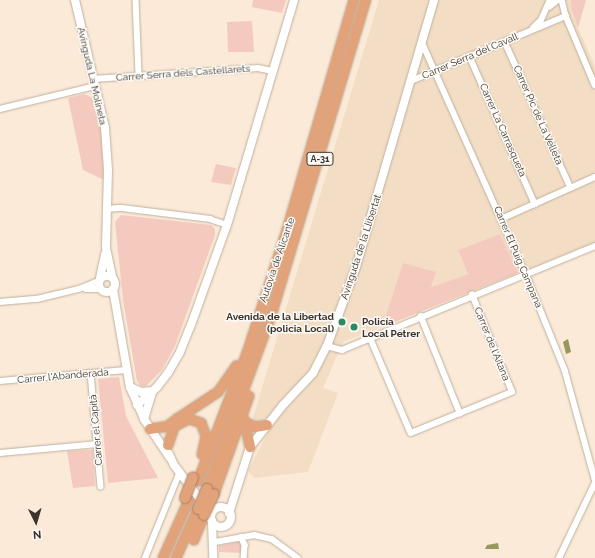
<!DOCTYPE html>
<meta charset="utf-8">
<style>
body{margin:0}
#map{position:relative;width:595px;height:558px;overflow:hidden;background:#fbead7;font-family:Raleway,sans-serif}
div>[style]{position:absolute}
.built>*{inset:0;background:#f3dec5}
.green>*{inset:0;background:#f4cabf}
.water>*{inset:0;background:#99985c}
.roads{filter:drop-shadow(0 0 1px #bfb09e) drop-shadow(0 0 1px #bfb09e)}
.street>*{height:5.5px;margin:-2.75px;padding:0 2.75px;transform-origin:2.75px;border-radius:2.75px;background:#fff}
.secondary>*{height:8px;margin:-4px;padding:0 4px;transform-origin:4px;border-radius:4px;background:#fff}
.secondary>.ring{margin:-4px;padding:0;box-sizing:content-box;background:none;border:8px solid #fff;border-radius:50%}
.highway>*{height:10px;margin:-5px;padding:0 5px;transform-origin:5px;border-radius:5px;background:#e2a37b}
.bridges{filter:drop-shadow(0 0 1px #a87c60) drop-shadow(0 0 1px #a87c60)}
.highway-bridge>*{height:10px;margin:-5px;padding:0 5px;transform-origin:5px;border-radius:5px;background:#e2a37b}
.dots>*{width:11px;height:11px;translate:-50% -50%;box-sizing:border-box;border:2px solid #fdfaf6;border-radius:50%}
span{translate:-50% -50%;white-space:nowrap;text-align:center;line-height:1.15;-webkit-text-stroke:3px #fdfaf6;paint-order:stroke}
.shield-label span{padding:1px 3px;background:#fdfaf6;border:1px solid;border-radius:3px;-webkit-text-stroke-width:0}
.shield-label{font-size:9px;color:#3b342d;font-weight:700}
.street-label{font-size:10px;color:#3b342d}
.poi-label{font-size:10px;color:#3b342d;font-weight:700}
.right{translate:-100% -50%;text-align:right}
.left{translate:0 -50%;text-align:left}
.north{position:absolute;left:16px;top:502px;width:40px;height:40px;-webkit-text-stroke:3px #fdfaf6;paint-order:stroke;rotate:175deg;font-size:11px;font-weight:700;line-height:16px;text-align:center;color:#3b342d}
.north::after{content:'';display:block;margin:auto;width:14px;height:18px;background:#3b342d;clip-path:polygon(50% 0,100% 100%,50% 72%,0 100%)}
</style>
<div id="map">
<div class="built">
<div style="clip-path:polygon(379px 0,571px 0,578px 28px,595px 66px,595px 243px,518px 273px,500px 234px,458px 250px,468px 274px,431px 287px,403px 263px,382px 327px,343px 342px,323px 388px,338px 393px,308px 472px,254px 478px,248px 471px,269px 430px,252px 421px)"></div>
</div>
<div class="green">
<div style="clip-path:polygon(253px 0,286px 0,282px 13px,252px 7px)"></div>
<div style="clip-path:polygon(571px 0,586px 0,578px 28px,571px 7px)"></div>
<div style="clip-path:polygon(252px 21px,254px 52px,228px 52px,227px 22px)"></div>
<div style="clip-path:polygon(84px 94px,91px 97px,94px 103px,101px 125px,104px 180px,83px 170px,68px 98px)"></div>
<div style="clip-path:polygon(216px 164px,236px 168px,231px 185px,211px 182px)"></div>
<div style="clip-path:polygon(121px 215px,211px 225px,215px 229px,215px 235px,175px 346px,162px 370px,146px 386px,141px 386px,137px 381px,123px 300px,115px 222px)"></div>
<div style="clip-path:polygon(500px 234px,518px 273px,382px 327px,403px 263px,436px 272px,431px 287px,468px 274px,458px 250px)"></div>
<div style="clip-path:polygon(119px 377px,126px 416px,158px 478px,108px 483px,98px 379px)"></div>
<div style="clip-path:polygon(93px 450px,95px 486px,73px 488px,67px 451px)"></div>
<div style="clip-path:polygon(239px 541px,242px 544px,241px 553px,219px 552px,219px 546px)"></div>
</div>
<div class="water">
<div style="clip-path:polygon(568px 339px,571px 352px,566px 354px,563px 342px)"></div>
<div style="clip-path:polygon(498px 543px,499px 549px,485px 549px,487px 545px)"></div>
</div>
<div class="roads">
<div class="street">
<div style="left:136px;top:0;width:75px;rotate:87.7deg"></div>
<div style="left:562px;top:0;width:16px;rotate:76deg"></div>
<div style="left:566px;top:16px;width:75px;rotate:67.2deg"></div>
<div style="left:549px;top:7px;width:11px;rotate:-38deg"></div>
<div style="left:533px;top:28px;width:11px;rotate:-45deg"></div>
<div style="left:541px;top:20px;width:22px;rotate:-66deg"></div>
<div style="left:422px;top:42px;width:254px;rotate:65.9deg"></div>
<div style="left:526px;top:274px;width:104px;rotate:67.9deg"></div>
<div style="left:565px;top:370px;width:113px;rotate:74.6deg"></div>
<div style="left:505px;top:42px;width:160px;rotate:65.7deg"></div>
<div style="left:470px;top:57px;width:161px;rotate:66.1deg"></div>
<div style="left:93px;top:79px;width:165px;rotate:-3.8deg"></div>
<div style="left:258px;top:68px;width:15px;rotate:11deg"></div>
<div style="left:411px;top:81px;width:168px;rotate:-22.8deg"></div>
<div style="left:0;top:109px;width:98px;rotate:-13.6deg"></div>
<div style="left:106px;top:209px;width:16px;rotate:-4deg"></div>
<div style="left:122px;top:208px;width:89px;rotate:7.1deg"></div>
<div style="left:210px;top:219px;width:18px;rotate:19deg"></div>
<div style="left:501px;top:219px;width:103px;rotate:-24.1deg"></div>
<div style="left:86px;top:289px;width:14px"></div>
<div style="left:0;top:302px;width:37px;rotate:-5deg"></div>
<div style="left:37px;top:299px;width:43px;rotate:-13.4deg"></div>
<div style="left:79px;top:289px;width:22px;rotate:-22deg"></div>
<div style="left:421px;top:316px;width:105px;rotate:68.1deg"></div>
<div style="left:370px;top:337px;width:104px;rotate:66.9deg"></div>
<div style="left:411px;top:433px;width:109px;rotate:-22.1deg"></div>
<div style="left:512px;top:392px;width:105px;rotate:-112.4deg"></div>
<div style="left:327px;top:346px;width:16px;rotate:15deg"></div>
<div style="left:342px;top:350px;width:274px;rotate:-22.3deg"></div>
<div style="left:91px;top:373px;width:114px;rotate:85deg"></div>
<div style="left:0;top:381px;width:126px;rotate:-5deg"></div>
<div style="left:0;top:453px;width:98px;rotate:-5.2deg"></div>
<div style="left:241px;top:537px;width:9px;rotate:63deg"></div>
<div style="left:245px;top:545px;width:13px;rotate:94deg"></div>
<div style="left:215px;top:542px;width:40px;rotate:-10deg"></div>
<div style="left:254px;top:535px;width:18px;rotate:13deg"></div>
<div style="left:272px;top:539px;width:32px;rotate:36deg"></div>
<div style="left:145px;top:558px;width:91px;rotate:-68deg"></div>
<div style="left:559px;top:558px;width:83px;rotate:-64.4deg"></div>
</div>
<div class="secondary">
<div style="left:75px;top:0;width:131px;rotate:76.8deg"></div>
<div style="left:105px;top:128px;width:42px;rotate:85.9deg"></div>
<div style="left:108px;top:170px;width:78px;rotate:91.5deg"></div>
<div style="left:106px;top:248px;width:30px;rotate:78deg"></div>
<div class="ring" style="left:99px;top:276px;width:8px;height:8px"></div>
<div style="left:100px;top:278px;width:24px;rotate:-78deg"></div>
<div style="left:113px;top:289px;width:99px;rotate:80.2deg"></div>
<div style="left:130px;top:387px;width:35px;rotate:66deg"></div>
<div style="left:144px;top:419px;width:47px;rotate:56.3deg"></div>
<div style="left:130px;top:387px;width:12px;rotate:24deg"></div>
<div style="left:141px;top:392px;width:12px;rotate:-5deg"></div>
<div style="left:137px;top:405px;width:27px;rotate:-42deg"></div>
<div style="left:157px;top:387px;width:18px;rotate:-52deg"></div>
<div style="left:168px;top:373px;width:24px;rotate:-60deg"></div>
<div style="left:180px;top:352px;width:29px;rotate:-68deg"></div>
<div style="left:191px;top:325px;width:106px;rotate:-70.2deg"></div>
<div style="left:227px;top:225px;width:235px;rotate:-73.4deg"></div>
<div style="left:144px;top:419px;width:27px;rotate:-73deg"></div>
<div style="left:169px;top:454px;width:12px;rotate:66deg"></div>
<div style="left:174px;top:465px;width:51px;rotate:52.9deg"></div>
<div style="left:205px;top:506px;width:14px;rotate:65deg"></div>
<div class="ring" style="left:211px;top:507px;width:12px;height:12px"></div>
<div style="left:229px;top:513px;width:69px;rotate:-72.3deg"></div>
<div style="left:250px;top:447px;width:53px;rotate:-51.8deg"></div>
<div style="left:283px;top:405px;width:44px;rotate:-46.8deg"></div>
<div style="left:313px;top:373px;width:30px;rotate:-63deg"></div>
<div style="left:327px;top:346px;width:84px;rotate:-69.8deg"></div>
<div style="left:356px;top:267px;width:278px;rotate:-73.7deg"></div>
<div style="left:212px;top:521px;width:37px;rotate:88deg"></div>
</div>
<div class="highway">
<div style="left:243px;top:416px;width:32px;rotate:77deg"></div>
<div style="left:245px;top:422px;width:11px;rotate:27deg"></div>
<div style="left:255px;top:427px;width:12px;rotate:-9deg"></div>
<div style="left:177px;top:425px;width:13px;rotate:-27deg"></div>
<div style="left:189px;top:419px;width:13px;rotate:18deg"></div>
<div style="left:201px;top:423px;width:14px;rotate:69deg"></div>
<div style="left:206px;top:436px;width:19px;rotate:102deg"></div>
<div style="left:150px;top:429px;width:18px;rotate:-9deg"></div>
<div style="left:168px;top:426px;width:11px;rotate:-38deg"></div>
<div style="left:168px;top:445px;width:28px;rotate:-71deg"></div>
<div style="left:177px;top:419px;width:49px;rotate:-33.4deg"></div>
<div style="left:218px;top:392px;width:32px;rotate:-55deg"></div>
<div style="left:198px;top:481px;width:140px;rotate:-69.1deg"></div>
<div style="left:248px;top:350px;width:126px;rotate:-72deg"></div>
<div style="left:287px;top:230px;width:240px;rotate:-73.8deg"></div>
<div style="left:207px;top:489px;width:184px;rotate:-69.7deg"></div>
<div style="left:271px;top:316px;width:330px;rotate:-73.3deg"></div>
<div style="left:214px;top:494px;width:104px;rotate:-70.3deg"></div>
<div style="left:194px;top:540px;width:27px;rotate:-68deg"></div>
<div style="left:163px;top:558px;width:64px;rotate:-65.9deg"></div>
<div style="left:176px;top:558px;width:54px;rotate:-65.8deg"></div>
</div>
</div>
<div class="bridges">
<div class="highway-bridge">
<div style="left:185px;top:498px;width:22px;rotate:-69deg"></div>
<div style="left:198px;top:509px;width:22px;rotate:-66deg"></div>
<div style="left:204px;top:515px;width:23px;rotate:-65deg"></div>
</div>
</div>
<div class="dots">
<div style="left:342px;top:322px;background:#298962"></div>
<div style="left:354px;top:327px;background:#298962"></div>
</div>
<div class="shield-label">
<span style="left:320px;top:159px">A-31</span>
</div>
<div class="street-label">
<span style="left:470px;top:56px;rotate:-23deg">Carrer Serra del Cavall</span>
<span style="left:183px;top:73px;rotate:-4deg">Carrer Serra dels Castellarets</span>
<span style="left:92px;top:76px;rotate:77deg">Avinguda La Molineta</span>
<span style="left:538px;top:115px;rotate:66deg">Carrer Pic de La Velleta</span>
<span style="left:503px;top:130px;rotate:66deg">Carrer La Carrasqueta</span>
<span style="left:361px;top:247px;rotate:-72deg">Avinguda de la Llibertat</span>
<span style="left:518px;top:257px;rotate:67deg">Carrer El Puig Campana</span>
<span style="left:277px;top:260px;rotate:-71deg">Autovía de Alicante</span>
<span style="left:492px;top:344px;rotate:68deg">Carrer de l'Aitana</span>
<span style="left:63px;top:376px;rotate:-5deg">Carrer l'Abanderada</span>
<span style="left:96px;top:430px;rotate:-95deg">Carrer el Capità</span>
</div>
<div class="poi-label">
<span class="right" style="left:334px;top:322px">Avenida de la Libertad<br>(policia Local)</span>
<span class="left" style="left:362px;top:327px">Policía<br>Local Petrer</span>
</div>
<div class="north">N</div>
</div>
